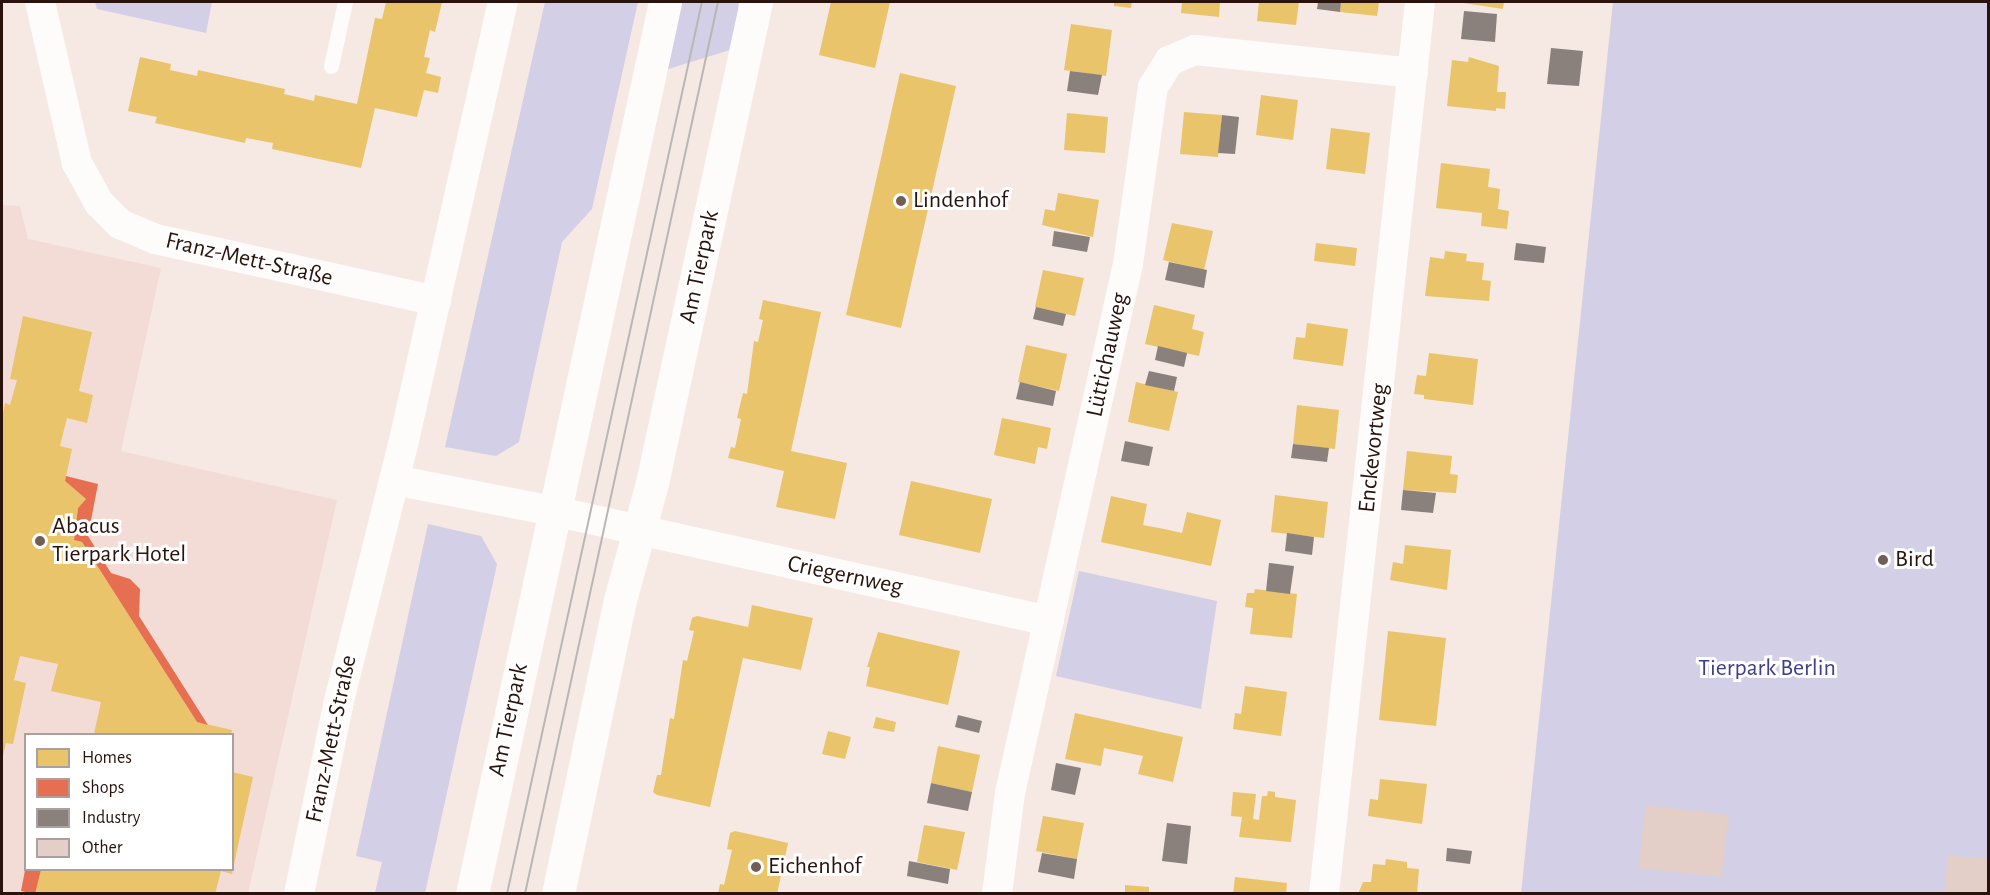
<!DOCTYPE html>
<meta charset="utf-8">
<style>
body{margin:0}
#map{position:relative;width:1990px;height:895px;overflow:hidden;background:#f6e8e3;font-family:"Alegreya Sans",sans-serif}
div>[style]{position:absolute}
.built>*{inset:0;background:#f3dcd5}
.green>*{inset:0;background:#d2cfe6}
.homes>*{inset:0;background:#e9c46a}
.shops>*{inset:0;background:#e76f51}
.industry>*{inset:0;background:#8a817c}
.building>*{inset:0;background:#e3cfc8}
.lane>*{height:15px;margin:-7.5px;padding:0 7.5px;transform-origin:7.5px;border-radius:7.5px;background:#fefcfb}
.street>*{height:30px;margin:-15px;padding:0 15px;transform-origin:15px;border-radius:15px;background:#fefcfb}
.secondary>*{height:33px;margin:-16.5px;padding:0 16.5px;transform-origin:16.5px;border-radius:16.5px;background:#fefcfb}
.tram>*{height:1.5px;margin:-0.75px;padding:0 0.75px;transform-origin:0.75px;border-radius:0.75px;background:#bab6b4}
.dots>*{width:16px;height:16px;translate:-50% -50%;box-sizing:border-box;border:3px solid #fff;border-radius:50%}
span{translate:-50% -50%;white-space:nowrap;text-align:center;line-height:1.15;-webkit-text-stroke:6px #fff;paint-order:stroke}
.poi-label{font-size:24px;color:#2a130c}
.left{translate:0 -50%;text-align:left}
.street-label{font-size:24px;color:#2a130c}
.park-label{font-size:24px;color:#3f3f8b}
.frame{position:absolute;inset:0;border:3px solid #2a130c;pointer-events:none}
.legend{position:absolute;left:24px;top:733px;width:210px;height:138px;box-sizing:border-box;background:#fff;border:2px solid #aaa19e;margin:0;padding:8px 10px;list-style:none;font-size:18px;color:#2a130c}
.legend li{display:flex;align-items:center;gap:12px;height:30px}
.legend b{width:30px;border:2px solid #aaa19e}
</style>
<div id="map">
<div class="built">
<div style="clip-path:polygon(evenodd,2px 205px,20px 206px,28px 239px,161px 268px,121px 451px,337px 500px,248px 893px,2px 894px,2px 205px,26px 734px,232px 734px,232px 870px,26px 870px,26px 734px)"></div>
</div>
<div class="green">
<div style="clip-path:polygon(95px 2px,212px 2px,206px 33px,97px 9px)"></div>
<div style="clip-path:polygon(545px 2px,638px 2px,592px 209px,562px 242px,519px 442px,496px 456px,445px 447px)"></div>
<div style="clip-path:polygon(680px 2px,739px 2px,733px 49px,665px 70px)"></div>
<div style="clip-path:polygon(1613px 2px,1988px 2px,1988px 893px,1521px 894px)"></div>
<div style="clip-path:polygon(428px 524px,481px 536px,497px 564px,425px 893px,375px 893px,382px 862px,356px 856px)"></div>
<div style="clip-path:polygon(1079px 571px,1217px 601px,1201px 709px,1056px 676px)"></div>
</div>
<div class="homes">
<div style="clip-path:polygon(386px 2px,442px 2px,435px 32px,430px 30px,424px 57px,430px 58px,426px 73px,441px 77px,438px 93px,424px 90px,417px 117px,375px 108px,361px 168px,272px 149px,273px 143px,246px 138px,245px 143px,155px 123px,157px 117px,128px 111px,140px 57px,171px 64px,170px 70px,197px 76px,198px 70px,285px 89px,284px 94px,314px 101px,315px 95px,357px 104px,375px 18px,382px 19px)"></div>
<div style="clip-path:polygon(831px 2px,890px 2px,875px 68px,819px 55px)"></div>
<div style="clip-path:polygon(1114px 2px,1132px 2px,1131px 8px,1114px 6px)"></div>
<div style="clip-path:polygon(1182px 2px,1220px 2px,1219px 17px,1181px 13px)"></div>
<div style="clip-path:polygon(1259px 2px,1299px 2px,1296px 25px,1257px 21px)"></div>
<div style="clip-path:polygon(1341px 2px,1379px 2px,1377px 16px,1340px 12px)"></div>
<div style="clip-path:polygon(1457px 2px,1504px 2px,1503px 9px)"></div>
<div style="clip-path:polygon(1071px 24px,1112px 30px,1106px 76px,1064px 70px)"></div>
<div style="clip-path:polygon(1469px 57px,1499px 66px,1497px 92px,1506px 92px,1505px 109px,1496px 108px,1496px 111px,1447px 106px,1452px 60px,1468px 62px)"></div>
<div style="clip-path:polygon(900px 73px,956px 86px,901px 328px,846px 315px)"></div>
<div style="clip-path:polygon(1261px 95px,1298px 100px,1293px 140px,1256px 135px)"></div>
<div style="clip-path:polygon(1184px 112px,1222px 115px,1218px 157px,1180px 154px)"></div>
<div style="clip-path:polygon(1067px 113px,1108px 117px,1105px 153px,1064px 150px)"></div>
<div style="clip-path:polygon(1331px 128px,1370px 133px,1365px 174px,1326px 169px)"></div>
<div style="clip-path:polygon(1441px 163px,1490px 169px,1488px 187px,1500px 189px,1498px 209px,1509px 211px,1507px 229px,1481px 226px,1482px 213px,1436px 208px)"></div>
<div style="clip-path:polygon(1058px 193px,1099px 200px,1093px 237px,1042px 225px,1045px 209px,1055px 211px)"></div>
<div style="clip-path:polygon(1172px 223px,1213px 231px,1204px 270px,1163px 260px)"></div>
<div style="clip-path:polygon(1316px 243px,1357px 248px,1355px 266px,1314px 261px)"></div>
<div style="clip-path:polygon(1445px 251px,1467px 254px,1466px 261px,1484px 263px,1482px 280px,1491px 281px,1489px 301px,1425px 296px,1430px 257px,1444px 259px)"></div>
<div style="clip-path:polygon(1043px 270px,1084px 278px,1075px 316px,1035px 307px)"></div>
<div style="clip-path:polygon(763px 300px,821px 312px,791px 451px,847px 463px,835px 519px,776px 507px,784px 471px,728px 458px,731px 447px,735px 448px,741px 419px,737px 418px,743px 393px,747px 394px,754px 341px,758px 342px,763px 320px,759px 319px)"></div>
<div style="clip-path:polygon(1154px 305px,1195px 315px,1192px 329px,1204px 332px,1199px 356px,1145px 344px)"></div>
<div style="clip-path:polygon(23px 316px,92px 332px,79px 391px,93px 395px,87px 423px,67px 418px,60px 446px,72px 449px,65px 481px,86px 499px,78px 508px,74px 540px,82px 542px,197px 722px,232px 730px,231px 734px,94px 734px,101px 702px,51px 691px,58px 664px,20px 656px,14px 680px,26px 683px,13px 744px,6px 743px,2px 760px,2px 418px,5px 403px,10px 405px,17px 380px,10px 379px)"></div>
<div style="clip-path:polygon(1307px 323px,1348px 329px,1343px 366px,1293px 359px,1296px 337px,1305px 338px)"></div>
<div style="clip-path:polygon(1026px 345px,1067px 354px,1059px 391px,1018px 382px)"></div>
<div style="clip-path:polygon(1429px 353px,1478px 359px,1473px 405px,1424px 399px,1424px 395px,1414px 394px,1417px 375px,1426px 376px)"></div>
<div style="clip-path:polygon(1136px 382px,1178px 392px,1169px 431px,1128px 422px)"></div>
<div style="clip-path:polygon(1297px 405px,1339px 410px,1335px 449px,1293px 444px)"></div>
<div style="clip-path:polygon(1002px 418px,1051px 428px,1047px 449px,1038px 447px,1035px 464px,994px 455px)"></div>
<div style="clip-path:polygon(1407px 451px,1452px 456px,1450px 474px,1458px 475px,1456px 493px,1403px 490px)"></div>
<div style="clip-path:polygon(911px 481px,992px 499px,980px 553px,899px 535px)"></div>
<div style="clip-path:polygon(1275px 495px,1328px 502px,1324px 538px,1271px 532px)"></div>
<div style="clip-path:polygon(1111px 496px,1147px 504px,1143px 525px,1164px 529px,1182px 533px,1187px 512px,1221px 520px,1211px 566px,1101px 542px)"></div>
<div style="clip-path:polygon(1405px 545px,1451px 550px,1447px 590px,1390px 580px,1393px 562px,1403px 564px)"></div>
<div style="clip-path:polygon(1255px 589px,1297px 594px,1292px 638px,1250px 634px,1253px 608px,1245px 607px,1247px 593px,1254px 593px)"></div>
<div style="clip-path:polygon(752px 605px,813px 618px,801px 670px,743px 658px,710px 807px,657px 795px,653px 792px,657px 775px,661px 775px,670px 718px,674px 719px,683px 660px,687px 661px,694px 631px,689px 630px,692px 618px,697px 616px,748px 627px)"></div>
<div style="clip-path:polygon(1388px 631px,1446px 638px,1436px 726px,1379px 720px)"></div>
<div style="clip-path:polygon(878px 632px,960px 651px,948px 705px,866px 686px,870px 667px,867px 667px)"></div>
<div style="clip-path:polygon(1245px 686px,1287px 692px,1281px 736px,1233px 729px,1235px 713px,1241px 714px)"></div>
<div style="clip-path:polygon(1075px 713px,1183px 737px,1173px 782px,1138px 774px,1143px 756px,1104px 748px,1101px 766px,1065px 759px)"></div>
<div style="clip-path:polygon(876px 717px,896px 722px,894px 732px,873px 728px)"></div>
<div style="clip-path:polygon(828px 731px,851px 737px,845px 759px,822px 754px)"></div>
<div style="clip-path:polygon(938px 746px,980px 755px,972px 792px,931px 783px)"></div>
<div style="clip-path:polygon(232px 772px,253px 777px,233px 869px,232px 869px)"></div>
<div style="clip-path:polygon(1380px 779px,1427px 784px,1422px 824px,1368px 816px,1370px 799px,1378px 800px)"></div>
<div style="clip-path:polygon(1268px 791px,1275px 792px,1275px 797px,1296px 800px,1291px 842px,1239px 837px,1242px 817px,1231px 816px,1233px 792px,1256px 794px,1253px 819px,1259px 820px,1262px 796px,1267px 796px)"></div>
<div style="clip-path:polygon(1043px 816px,1084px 823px,1077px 859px,1036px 851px)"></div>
<div style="clip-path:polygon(924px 825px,965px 832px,957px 870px,917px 862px)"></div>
<div style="clip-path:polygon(735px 831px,788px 843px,777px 894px,718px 894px,720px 884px,724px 885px,732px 850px,727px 849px,730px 833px)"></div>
<div style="clip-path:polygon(1386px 859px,1407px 862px,1407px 868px,1419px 869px,1417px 894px,1358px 894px,1363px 882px,1371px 882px,1373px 864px,1385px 865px)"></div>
<div style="clip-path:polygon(41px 870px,233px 870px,232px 874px,221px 871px,215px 894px,35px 894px)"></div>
<div style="clip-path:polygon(1235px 877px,1287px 883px,1286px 894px,1233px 894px)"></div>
<div style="clip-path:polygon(1125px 885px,1149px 887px,1149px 894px,1125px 894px)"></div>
</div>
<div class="shops">
<div style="clip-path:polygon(66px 476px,98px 484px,88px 536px,111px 573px,130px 579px,140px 589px,139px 616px,208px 725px,197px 722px,82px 542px,74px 540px,78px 508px,86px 499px,65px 481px)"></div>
<div style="clip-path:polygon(25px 870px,41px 870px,35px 894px,21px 891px)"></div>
</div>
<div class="industry">
<div style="clip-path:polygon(1318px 2px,1341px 2px,1340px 12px,1317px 9px)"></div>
<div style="clip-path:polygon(1464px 11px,1497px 14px,1495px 42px,1461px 39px)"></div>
<div style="clip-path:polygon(1551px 48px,1583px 51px,1579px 86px,1547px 84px)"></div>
<div style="clip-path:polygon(1070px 71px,1102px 75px,1098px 95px,1067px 91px)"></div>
<div style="clip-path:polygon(1222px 115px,1239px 117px,1235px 154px,1218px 153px)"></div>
<div style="clip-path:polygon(1054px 231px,1090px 237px,1087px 252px,1052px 246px)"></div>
<div style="clip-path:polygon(1516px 243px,1546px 247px,1544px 263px,1514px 260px)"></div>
<div style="clip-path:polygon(1169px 262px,1207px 270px,1204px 288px,1165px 280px)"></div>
<div style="clip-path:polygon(1036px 307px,1066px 314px,1063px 326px,1033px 319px)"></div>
<div style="clip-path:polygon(1158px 346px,1187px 353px,1184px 367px,1155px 360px)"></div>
<div style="clip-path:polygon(1149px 371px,1177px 377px,1174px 391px,1145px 385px)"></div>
<div style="clip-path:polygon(1020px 382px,1056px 391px,1053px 406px,1016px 399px)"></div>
<div style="clip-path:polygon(1125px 441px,1153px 447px,1149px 466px,1121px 461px)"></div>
<div style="clip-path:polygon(1293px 444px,1329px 448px,1327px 462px,1291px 458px)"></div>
<div style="clip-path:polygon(1403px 490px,1436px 493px,1433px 513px,1401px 510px)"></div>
<div style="clip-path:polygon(1287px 533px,1314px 537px,1312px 555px,1285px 551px)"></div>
<div style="clip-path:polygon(1269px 563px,1294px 566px,1290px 594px,1266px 591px)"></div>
<div style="clip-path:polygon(958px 715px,982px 721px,979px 733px,955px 727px)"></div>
<div style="clip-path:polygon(1056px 763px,1081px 768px,1075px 795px,1051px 790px)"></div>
<div style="clip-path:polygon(931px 783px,972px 792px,968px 811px,927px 803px)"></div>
<div style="clip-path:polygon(1167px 823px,1191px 826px,1187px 864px,1162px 861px)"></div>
<div style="clip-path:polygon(1447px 848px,1472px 851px,1470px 864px,1446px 861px)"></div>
<div style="clip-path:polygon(1042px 853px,1077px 859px,1074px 879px,1038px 872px)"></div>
<div style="clip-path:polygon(909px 861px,950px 869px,948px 884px,907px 876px)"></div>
</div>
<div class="building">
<div style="clip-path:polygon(1646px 805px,1729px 815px,1721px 877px,1638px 868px)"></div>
<div style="clip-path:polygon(1948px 855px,1988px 859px,1988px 894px,1944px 893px)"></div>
</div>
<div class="lane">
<div style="left:331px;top:66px;width:66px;rotate:-77.7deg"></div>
</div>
<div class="street">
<div style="left:40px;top:2px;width:165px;rotate:77.1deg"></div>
<div style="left:77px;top:163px;width:46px;rotate:61.2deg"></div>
<div style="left:99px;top:203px;width:30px;rotate:45deg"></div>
<div style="left:120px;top:224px;width:38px;rotate:23deg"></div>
<div style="left:155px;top:239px;width:288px;rotate:12.4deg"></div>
<div style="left:394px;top:480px;width:163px;rotate:11deg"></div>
<div style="left:554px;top:511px;width:507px;rotate:12.53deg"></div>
<div style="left:299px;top:894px;width:193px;rotate:-78.3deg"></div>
<div style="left:338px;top:705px;width:268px;rotate:-76deg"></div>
<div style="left:403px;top:445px;width:454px;rotate:-77.3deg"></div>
<div style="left:997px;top:894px;width:102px;rotate:-82.7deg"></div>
<div style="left:1010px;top:793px;width:542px;rotate:-77.43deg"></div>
<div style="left:1128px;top:264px;width:179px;rotate:-82deg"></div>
<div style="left:1153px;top:87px;width:31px;rotate:-58deg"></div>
<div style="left:1169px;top:61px;width:28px;rotate:-23deg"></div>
<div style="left:1195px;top:50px;width:219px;rotate:6deg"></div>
<div style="left:1324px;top:894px;width:897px;rotate:-83.86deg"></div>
</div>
<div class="secondary">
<div style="left:472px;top:894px;width:913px;rotate:-77.79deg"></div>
<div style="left:558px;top:894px;width:300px;rotate:-78.1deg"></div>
<div style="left:620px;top:600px;width:121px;rotate:-74.7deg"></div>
<div style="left:652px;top:483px;width:492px;rotate:-77.8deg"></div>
</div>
<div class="tram">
<div style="left:507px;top:894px;width:913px;rotate:-77.67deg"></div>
<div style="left:525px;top:894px;width:913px;rotate:-77.79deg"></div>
</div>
<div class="dots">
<div style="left:901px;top:201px;background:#715e57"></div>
<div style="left:40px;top:541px;background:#715e57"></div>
<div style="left:1883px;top:560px;background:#715e57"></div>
<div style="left:756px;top:867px;background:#715e57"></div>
</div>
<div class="poi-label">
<span class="left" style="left:913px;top:201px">Lindenhof</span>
<span class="left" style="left:52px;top:541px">Abacus<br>Tierpark Hotel</span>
<span class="left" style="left:1895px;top:560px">Bird</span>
<span class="left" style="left:768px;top:867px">Eichenhof</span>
</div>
<div class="street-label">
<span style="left:249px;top:260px;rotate:13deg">Franz-Mett-Straße</span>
<span style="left:700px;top:267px;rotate:-78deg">Am Tierpark</span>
<span style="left:1108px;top:355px;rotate:-78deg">Lüttichauweg</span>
<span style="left:1374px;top:448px;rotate:-84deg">Enckevortweg</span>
<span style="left:845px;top:576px;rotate:12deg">Criegernweg</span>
<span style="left:509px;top:720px;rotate:-78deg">Am Tierpark</span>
<span style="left:332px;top:739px;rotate:-78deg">Franz-Mett-Straße</span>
</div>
<div class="park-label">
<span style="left:1767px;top:669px">Tierpark Berlin</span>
</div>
<div class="frame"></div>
<ul class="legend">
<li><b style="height:16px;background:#e9c46a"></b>Homes</li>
<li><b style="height:16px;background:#e76f51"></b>Shops</li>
<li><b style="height:16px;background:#8a817c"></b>Industry</li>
<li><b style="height:16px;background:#e3cfc8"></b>Other</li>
</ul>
</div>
